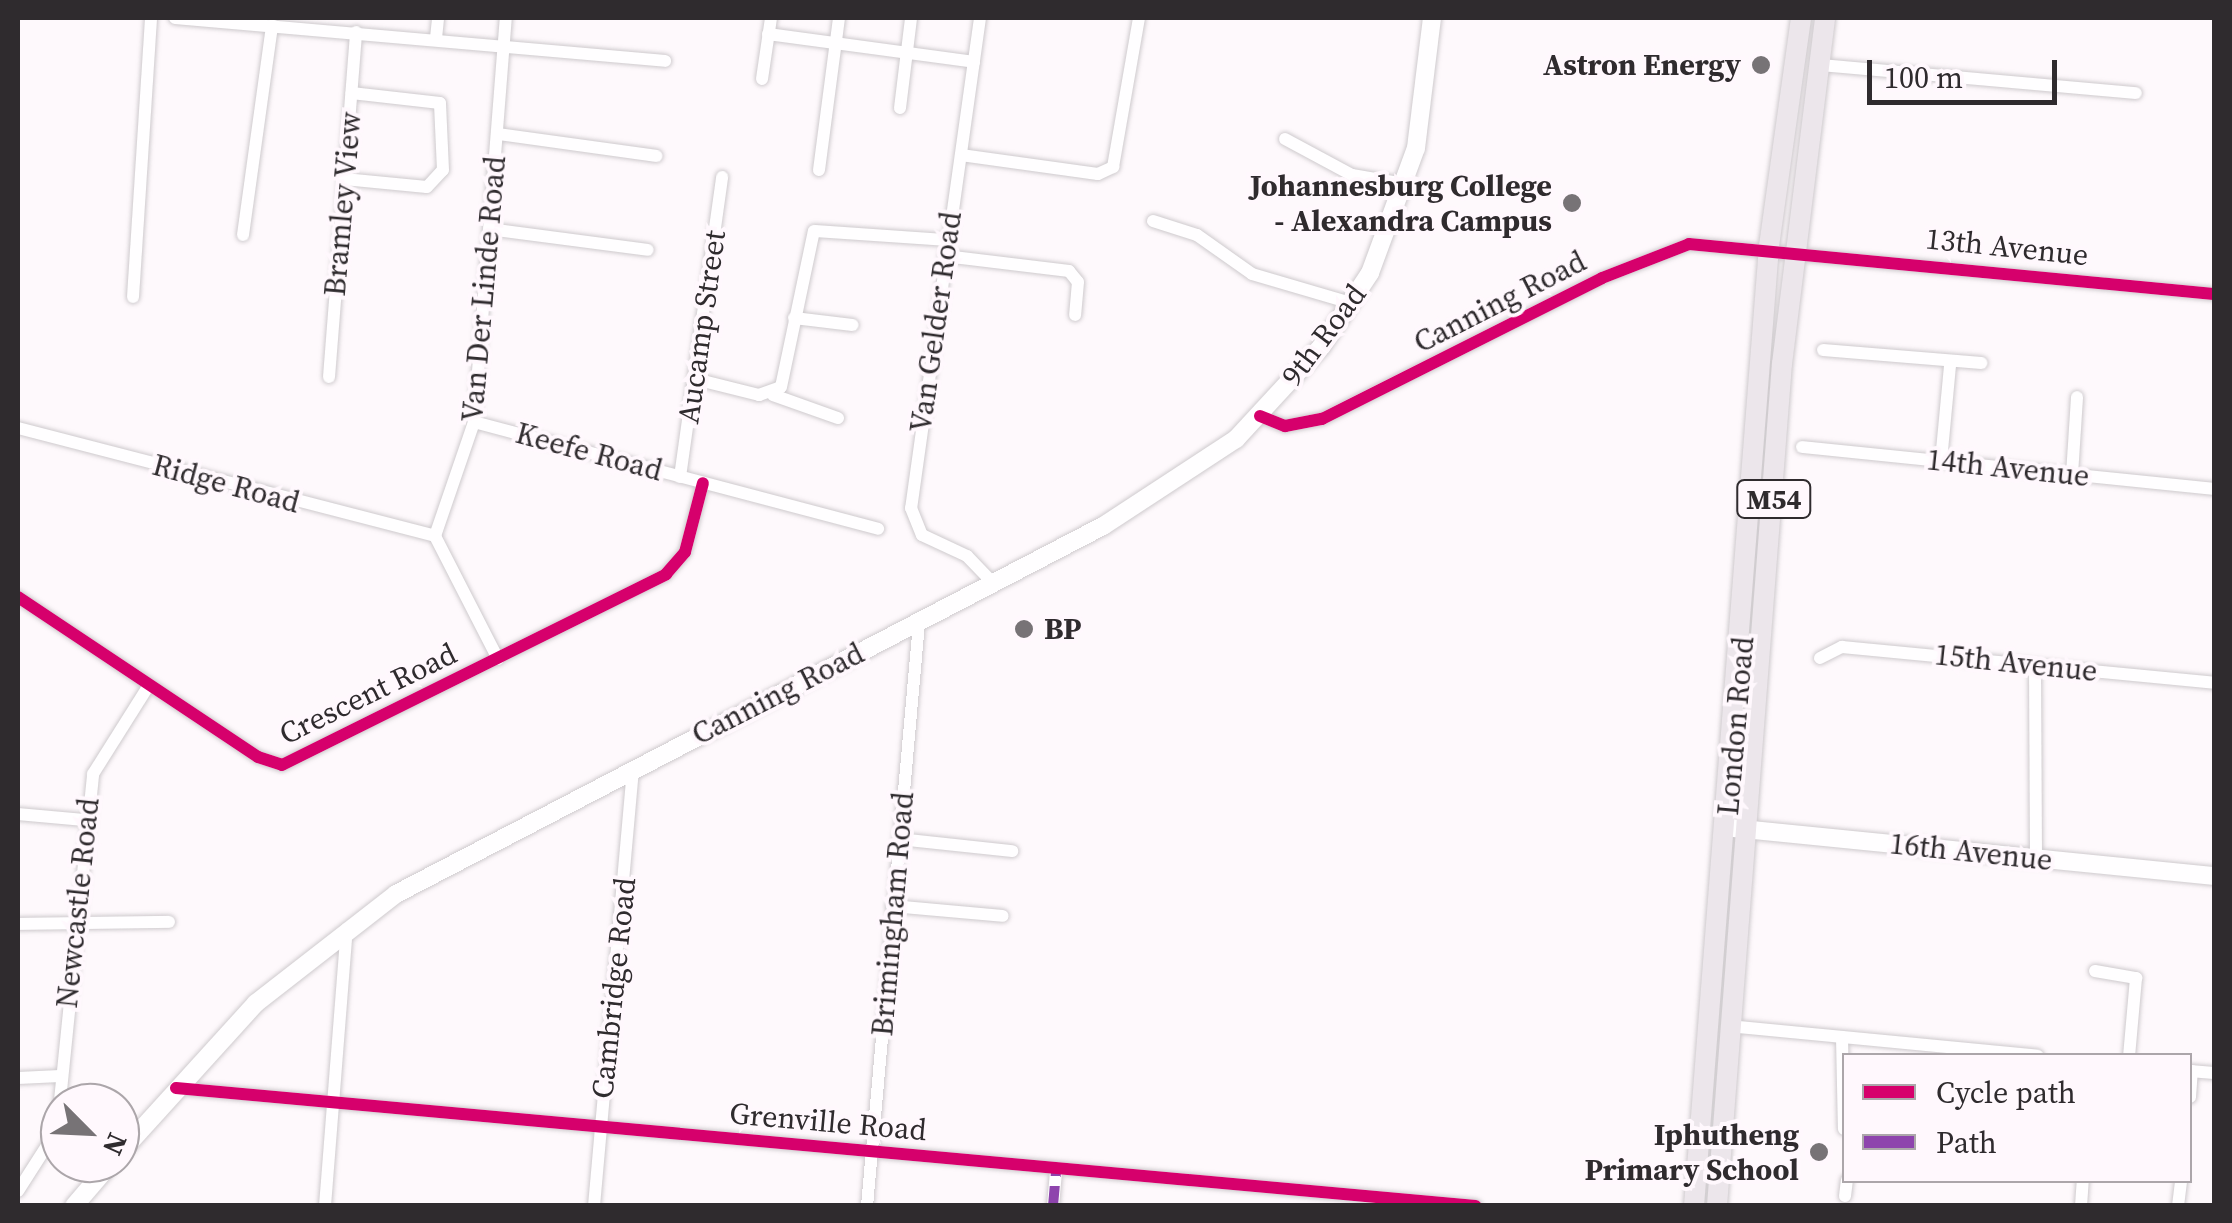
<!DOCTYPE html>
<style>
body{margin:0}
#map{position:relative;width:2232px;height:1223px;overflow:hidden;background:#fef9fc;font-family:"Source Serif 4",serif}
div>[style]{position:absolute}
.roads{filter:drop-shadow(0 0 2px #cecacd) drop-shadow(0 0 2px #cecacd)}
.street>*{height:12px;margin:-6px;padding:0 6px;transform-origin:6px;border-radius:6px;background:#fffeff}
.secondary>*{height:18px;margin:-9px;padding:0 9px;transform-origin:9px;border-radius:9px;background:#fffeff}
.primary>*{height:20px;margin:-10px;padding:0 10px;transform-origin:10px;border-radius:10px;background:#ece6eb}
.quiet>*{height:10px;margin-top:-5px;transform-origin:0;background:repeating-linear-gradient(90deg,#8e44ad 0 20px,transparent 0 30px)}
.cycleway>*{height:12px;margin:-6px;padding:0 6px;transform-origin:6px;border-radius:6px;background:#d6006c}
.dots>*{width:28px;height:28px;translate:-50% -50%;box-sizing:border-box;border:5px solid #fff8fd;border-radius:50%}
span{translate:-50% -50%;white-space:nowrap;text-align:center;line-height:1.15;-webkit-text-stroke:8px #fff8fd;paint-order:stroke}
.shield-label span{padding:2px 8px;background:#fff8fd;border:2px solid;border-radius:8px;-webkit-text-stroke-width:0}
.shield-label{font-size:28px;color:#2f2b2e;font-weight:700}
.poi-label{font-size:30px;color:#2f2b2e;font-weight:700}
.right{translate:-100% -50%;text-align:right}
.left{translate:0 -50%;text-align:left}
.street-label{font-size:30px;color:#2f2b2e}
.frame{position:absolute;inset:0;border:20px solid #2f2b2e;pointer-events:none}
.legend{position:absolute;left:1842px;top:1053px;width:350px;height:130px;box-sizing:border-box;background:#fff8fd;border:2px solid #aca6aa;margin:0;padding:12px 18px;list-style:none;font-size:30px;color:#2f2b2e}
.legend li{display:flex;align-items:center;gap:20px;height:50px}
.legend b{width:50px;border:2px solid #aca6aa}
.north{position:absolute;left:40px;top:1083px;width:100px;height:100px;box-sizing:border-box;background:#fff8fd;border:2px solid #aca6aa;border-radius:50%;rotate:114deg;font-size:28px;font-weight:700;line-height:40px;text-align:center;color:#2f2b2e}
.north::after{content:'';display:block;margin:auto;width:35px;height:45px;background:#777376;clip-path:polygon(50% 0,100% 100%,50% 72%,0 100%)}
.scale{position:absolute;left:1867px;top:60px;width:190px;height:45px;box-sizing:border-box;border:5px solid #2f2b2e;border-top:0;padding-left:12px;font-size:30px;line-height:35px;white-space:nowrap;color:#2f2b2e;-webkit-text-stroke:8px #fff8fd;paint-order:stroke}
</style>
<div id="map">
<div class="roads">
<div class="street">
<div style="left:175px;top:18px;width:492px;rotate:5deg"></div>
<div style="left:980px;top:18px;width:495px;rotate:98deg"></div>
<div style="left:911px;top:508px;width:29px;rotate:68deg"></div>
<div style="left:922px;top:535px;width:50px;rotate:25deg"></div>
<div style="left:967px;top:556px;width:39px;rotate:46deg"></div>
<div style="left:768px;top:34px;width:208px;rotate:7.7deg"></div>
<div style="left:436px;top:38px;width:20px;rotate:-84deg"></div>
<div style="left:1821px;top:65px;width:316px;rotate:5.1deg"></div>
<div style="left:762px;top:79px;width:62px;rotate:-81.6deg"></div>
<div style="left:900px;top:108px;width:91px;rotate:-83deg"></div>
<div style="left:498px;top:134px;width:160px;rotate:7.9deg"></div>
<div style="left:1285px;top:139px;width:76px;rotate:28.2deg"></div>
<div style="left:1352px;top:175px;width:53px;rotate:9.8deg"></div>
<div style="left:961px;top:155px;width:138px;rotate:7.9deg"></div>
<div style="left:1098px;top:174px;width:17px;rotate:-25deg"></div>
<div style="left:1113px;top:167px;width:151px;rotate:-80.1deg"></div>
<div style="left:819px;top:170px;width:153px;rotate:-82.5deg"></div>
<div style="left:344px;top:179px;width:83px;rotate:5.5deg"></div>
<div style="left:427px;top:187px;width:23px;rotate:-47deg"></div>
<div style="left:443px;top:170px;width:67px;rotate:-92.6deg"></div>
<div style="left:440px;top:103px;width:89px;rotate:-173.5deg"></div>
<div style="left:1153px;top:221px;width:46px;rotate:17.7deg"></div>
<div style="left:1197px;top:235px;width:67px;rotate:35.3deg"></div>
<div style="left:1252px;top:274px;width:103px;rotate:16.3deg"></div>
<div style="left:489px;top:229px;width:160px;rotate:7.5deg"></div>
<div style="left:243px;top:235px;width:212px;rotate:-82.1deg"></div>
<div style="left:945px;top:256px;width:125px;rotate:6.9deg"></div>
<div style="left:1069px;top:271px;width:14px;rotate:51deg"></div>
<div style="left:1078px;top:282px;width:33px;rotate:95deg"></div>
<div style="left:133px;top:297px;width:280px;rotate:-86.3deg"></div>
<div style="left:794px;top:318px;width:59px;rotate:6.8deg"></div>
<div style="left:1823px;top:350px;width:159px;rotate:4.7deg"></div>
<div style="left:329px;top:377px;width:346px;rotate:-85.5deg"></div>
<div style="left:699px;top:380px;width:62px;rotate:14deg"></div>
<div style="left:759px;top:395px;width:23px;rotate:-20deg"></div>
<div style="left:781px;top:387px;width:159px;rotate:-78.1deg"></div>
<div style="left:814px;top:231px;width:132px;rotate:3.9deg"></div>
<div style="left:773px;top:395px;width:69px;rotate:19.5deg"></div>
<div style="left:1260px;top:416px;width:27px;rotate:22deg"></div>
<div style="left:1285px;top:426px;width:38px;rotate:-11deg"></div>
<div style="left:1322px;top:419px;width:313px;rotate:-26.7deg"></div>
<div style="left:1602px;top:278px;width:93px;rotate:-21.3deg"></div>
<div style="left:1689px;top:244px;width:527px;rotate:5.44deg"></div>
<div style="left:474px;top:422px;width:418px;rotate:14.8deg"></div>
<div style="left:18px;top:428px;width:431px;rotate:14.5deg"></div>
<div style="left:1802px;top:447px;width:414px;rotate:5.8deg"></div>
<div style="left:1941px;top:461px;width:96px;rotate:-84.6deg"></div>
<div style="left:2072px;top:475px;width:78px;rotate:-86.3deg"></div>
<div style="left:680px;top:477px;width:303px;rotate:-82deg"></div>
<div style="left:18px;top:597px;width:288px;rotate:33.7deg"></div>
<div style="left:258px;top:757px;width:25px;rotate:18deg"></div>
<div style="left:282px;top:765px;width:429px;rotate:-26.4deg"></div>
<div style="left:666px;top:574px;width:29px;rotate:-49deg"></div>
<div style="left:685px;top:552px;width:71px;rotate:-75.4deg"></div>
<div style="left:1820px;top:658px;width:25px;rotate:-27deg"></div>
<div style="left:1842px;top:647px;width:374px;rotate:5.5deg"></div>
<div style="left:498px;top:659px;width:138px;rotate:-117.1deg"></div>
<div style="left:435px;top:536px;width:120px;rotate:-71.1deg"></div>
<div style="left:474px;top:422px;width:405px;rotate:-85.5deg"></div>
<div style="left:2035px;top:666px;width:192px;rotate:89.7deg"></div>
<div style="left:18px;top:814px;width:66px;rotate:5.2deg"></div>
<div style="left:899px;top:839px;width:114px;rotate:6.1deg"></div>
<div style="left:892px;top:906px;width:111px;rotate:5.1deg"></div>
<div style="left:18px;top:924px;width:151px;rotate:-0.8deg"></div>
<div style="left:2095px;top:971px;width:42px;rotate:9.7deg"></div>
<div style="left:2136px;top:978px;width:78px;rotate:95.1deg"></div>
<div style="left:1729px;top:1026px;width:310px;rotate:5.5deg"></div>
<div style="left:1842px;top:1037px;width:92px;rotate:88.8deg"></div>
<div style="left:2190px;top:1071px;width:24px;rotate:5deg"></div>
<div style="left:18px;top:1078px;width:42px;rotate:-2.7deg"></div>
<div style="left:176px;top:1088px;width:1305px;rotate:5.19deg"></div>
<div style="left:2190px;top:1097px;width:26px;rotate:-86deg"></div>
<div style="left:18px;top:1191px;width:72px;rotate:-57.4deg"></div>
<div style="left:57px;top:1130px;width:358px;rotate:-84.2deg"></div>
<div style="left:93px;top:774px;width:105px;rotate:-57.8deg"></div>
<div style="left:1845px;top:1196px;width:16px;rotate:-83deg"></div>
<div style="left:325px;top:1206px;width:278px;rotate:-85.5deg"></div>
<div style="left:594px;top:1206px;width:438px;rotate:-84.9deg"></div>
<div style="left:867px;top:1206px;width:585px;rotate:-84.9deg"></div>
<div style="left:1053px;top:1206px;width:38px;rotate:-85deg"></div>
<div style="left:2081px;top:1206px;width:26px;rotate:-86deg"></div>
<div style="left:2178px;top:1206px;width:26px;rotate:-83deg"></div>
</div>
<div class="secondary">
<div style="left:1733px;top:828px;width:483px;rotate:5.7deg"></div>
<div style="left:120px;top:1153px;width:202px;rotate:-47.8deg"></div>
<div style="left:256px;top:1003px;width:177px;rotate:-37.9deg"></div>
<div style="left:396px;top:894px;width:797px;rotate:-27.5deg"></div>
<div style="left:1103px;top:526px;width:159px;rotate:-33.2deg"></div>
<div style="left:1236px;top:439px;width:125px;rotate:-47.3deg"></div>
<div style="left:1321px;top:347px;width:89px;rotate:-56.5deg"></div>
<div style="left:1370px;top:273px;width:133px;rotate:-69.8deg"></div>
<div style="left:1416px;top:148px;width:131px;rotate:-83deg"></div>
<div style="left:74px;top:1206px;width:57px;rotate:-49.3deg"></div>
</div>
<div class="primary">
<div style="left:1694px;top:1206px;width:963px;rotate:-85.53deg"></div>
<div style="left:1769px;top:246px;width:230px;rotate:-82deg"></div>
<div style="left:1717px;top:1206px;width:845px;rotate:-85.59deg"></div>
<div style="left:1782px;top:364px;width:349px;rotate:-82.9deg"></div>
</div>
</div>
<div class="quiet">
<div style="left:1053px;top:1206px;width:38px;rotate:-85deg"></div>
</div>
<div class="cycleway">
<div style="left:1260px;top:416px;width:27px;rotate:22deg"></div>
<div style="left:1285px;top:426px;width:38px;rotate:-11deg"></div>
<div style="left:1322px;top:419px;width:313px;rotate:-26.7deg"></div>
<div style="left:1602px;top:278px;width:93px;rotate:-21.3deg"></div>
<div style="left:1689px;top:244px;width:527px;rotate:5.44deg"></div>
<div style="left:18px;top:597px;width:288px;rotate:33.7deg"></div>
<div style="left:258px;top:757px;width:25px;rotate:18deg"></div>
<div style="left:282px;top:765px;width:429px;rotate:-26.4deg"></div>
<div style="left:666px;top:574px;width:29px;rotate:-49deg"></div>
<div style="left:685px;top:552px;width:71px;rotate:-75.4deg"></div>
<div style="left:176px;top:1088px;width:1305px;rotate:5.19deg"></div>
</div>
<div class="dots">
<div style="left:1761px;top:65px;background:#777376"></div>
<div style="left:1572px;top:203px;background:#777376"></div>
<div style="left:1024px;top:629px;background:#777376"></div>
<div style="left:1819px;top:1152px;background:#777376"></div>
</div>
<div class="shield-label">
<span style="left:1774px;top:499px">M54</span>
</div>
<div class="poi-label">
<span class="right" style="left:1741px;top:65px">Astron Energy</span>
<span class="right" style="left:1552px;top:203px">Johannesburg College<br>- Alexandra Campus</span>
<span class="left" style="left:1044px;top:629px">BP</span>
<span class="right" style="left:1799px;top:1152px">Iphutheng<br>Primary School</span>
</div>
<div class="street-label">
<span style="left:343px;top:204px;rotate:-85deg">Bramley View</span>
<span style="left:2007px;top:247px;rotate:6deg">13th Avenue</span>
<span style="left:484px;top:289px;rotate:-85deg">Van Der Linde Road</span>
<span style="left:1500px;top:302px;rotate:-27deg">Canning Road</span>
<span style="left:936px;top:322px;rotate:-82deg">Van Gelder Road</span>
<span style="left:702px;top:327px;rotate:-82deg">Aucamp Street</span>
<span style="left:1324px;top:335px;rotate:-53deg">9th Road</span>
<span style="left:589px;top:452px;rotate:15deg">Keefe Road</span>
<span style="left:2008px;top:468px;rotate:6deg">14th Avenue</span>
<span style="left:226px;top:484px;rotate:15deg">Ridge Road</span>
<span style="left:2016px;top:663px;rotate:6deg">15th Avenue</span>
<span style="left:368px;top:694px;rotate:-26deg">Crescent Road</span>
<span style="left:778px;top:694px;rotate:-27deg">Canning Road</span>
<span style="left:1736px;top:726px;rotate:-85deg">London Road</span>
<span style="left:1971px;top:852px;rotate:6deg">16th Avenue</span>
<span style="left:78px;top:903px;rotate:-84deg">Newcastle Road</span>
<span style="left:893px;top:914px;rotate:-85deg">Brimingham Road</span>
<span style="left:614px;top:988px;rotate:-84deg">Cambridge Road</span>
<span style="left:828px;top:1122px;rotate:5deg">Grenville Road</span>
</div>
<div class="frame"></div>
<ul class="legend">
<li><b style="height:12px;background:#d6006c"></b>Cycle path</li>
<li><b style="height:12px;background:#8e44ad"></b>Path</li>
</ul>
<div class="north">N</div>
<div class="scale">100 m</div>
</div>
